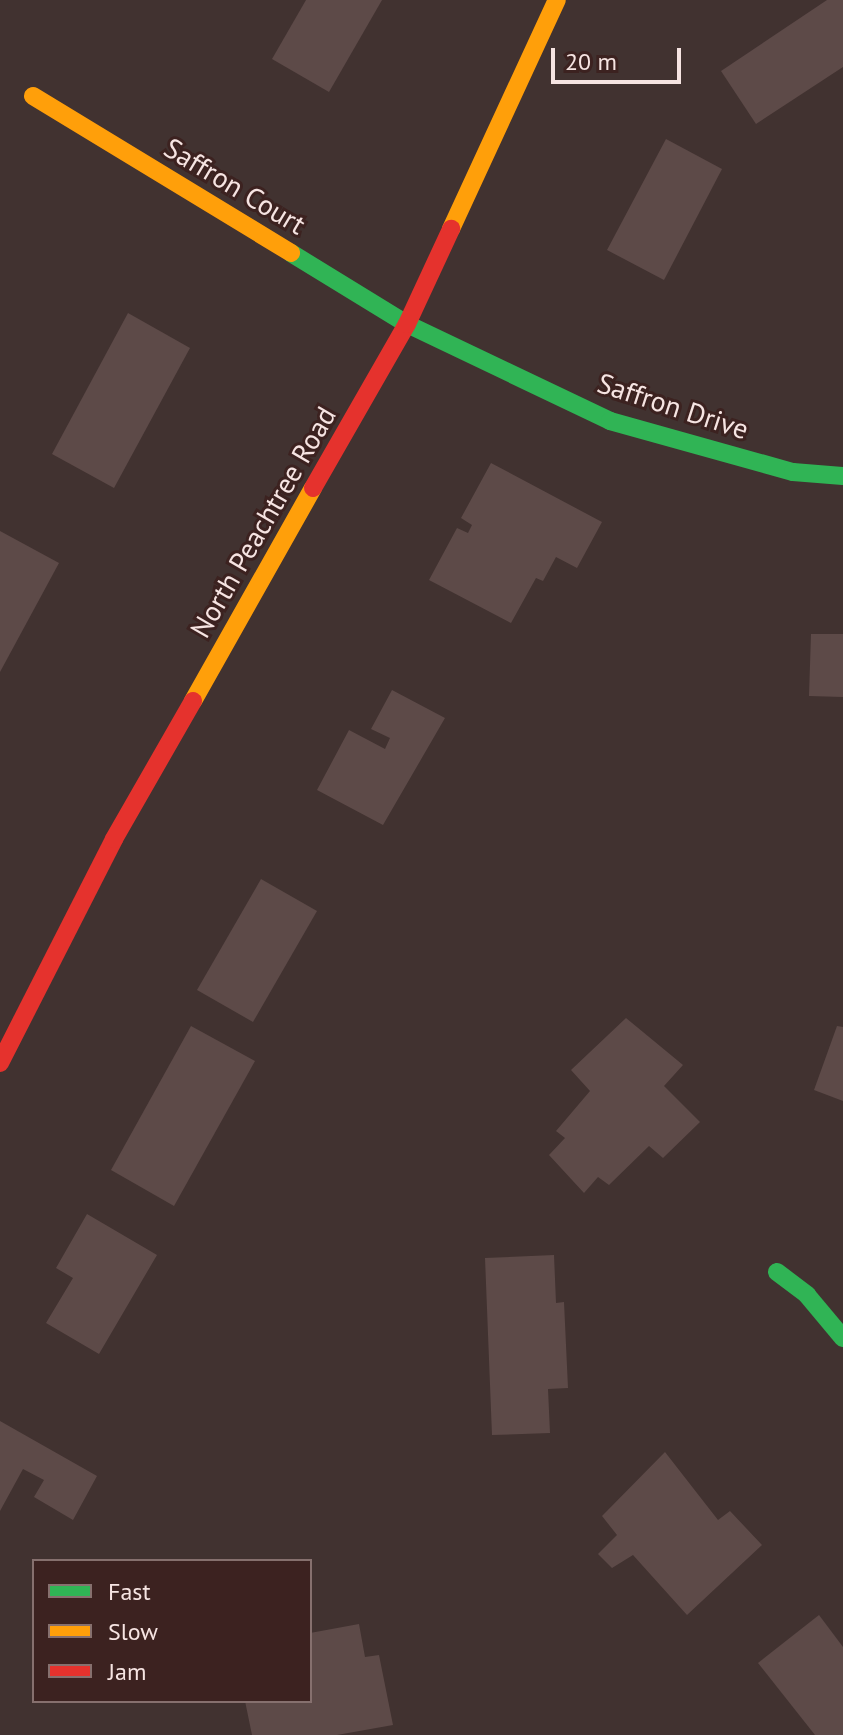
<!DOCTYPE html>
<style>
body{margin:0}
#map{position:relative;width:843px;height:1735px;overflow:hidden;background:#413230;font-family:"PT Sans",sans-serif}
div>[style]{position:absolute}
.building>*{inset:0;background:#5d4a48}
.fast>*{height:18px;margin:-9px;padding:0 9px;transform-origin:9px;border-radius:9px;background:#30b455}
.slow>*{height:18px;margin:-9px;padding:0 9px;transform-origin:9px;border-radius:9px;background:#ff9f0a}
.jam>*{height:18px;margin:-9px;padding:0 9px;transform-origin:9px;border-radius:9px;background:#e5322d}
span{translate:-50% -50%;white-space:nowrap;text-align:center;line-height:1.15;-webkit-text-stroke:6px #3c2220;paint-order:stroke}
.street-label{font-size:28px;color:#f6e4e2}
.legend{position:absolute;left:32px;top:1559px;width:280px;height:144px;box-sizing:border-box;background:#3c2220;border:2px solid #86706e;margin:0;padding:10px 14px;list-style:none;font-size:24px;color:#f6e4e2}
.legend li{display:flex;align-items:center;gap:16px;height:40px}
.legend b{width:40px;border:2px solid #86706e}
.scale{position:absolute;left:551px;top:48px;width:130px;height:36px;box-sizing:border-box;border:4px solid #f6e4e2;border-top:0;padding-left:10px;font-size:24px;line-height:28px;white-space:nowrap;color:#f6e4e2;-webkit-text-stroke:6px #3c2220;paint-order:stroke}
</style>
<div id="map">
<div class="building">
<div style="clip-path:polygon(306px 0,382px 0,329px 92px,272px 59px)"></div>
<div style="clip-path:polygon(827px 0,843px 0,843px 67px,756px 124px,721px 71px)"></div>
<div style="clip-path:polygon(666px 139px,722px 169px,664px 280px,607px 250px)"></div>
<div style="clip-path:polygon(128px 313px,190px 348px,114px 488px,52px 454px)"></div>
<div style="clip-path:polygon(491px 463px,602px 522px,577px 568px,556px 557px,543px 581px,536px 578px,511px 623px,429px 580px,457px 528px,468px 533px,472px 525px,461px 518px)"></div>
<div style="clip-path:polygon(0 531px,59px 563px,0 672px)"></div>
<div style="clip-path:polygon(811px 634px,843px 634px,843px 697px,809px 696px)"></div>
<div style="clip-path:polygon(392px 690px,445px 718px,383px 825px,317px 790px,349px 730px,385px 749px,390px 738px,371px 729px)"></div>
<div style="clip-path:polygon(261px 879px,317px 911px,253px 1022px,197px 990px)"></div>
<div style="clip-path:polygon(626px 1018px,683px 1065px,664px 1086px,700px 1122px,663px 1158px,649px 1146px,609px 1185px,598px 1177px,584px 1193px,549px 1155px,565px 1138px,556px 1131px,590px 1091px,571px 1070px)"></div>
<div style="clip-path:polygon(191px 1026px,255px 1061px,174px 1206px,111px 1170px)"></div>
<div style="clip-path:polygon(837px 1026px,843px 1027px,843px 1101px,814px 1090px)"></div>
<div style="clip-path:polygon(87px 1214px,157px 1255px,99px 1354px,46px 1323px,73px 1278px,56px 1268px)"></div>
<div style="clip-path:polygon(554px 1255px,556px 1303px,564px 1302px,568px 1388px,548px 1389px,550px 1433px,492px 1435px,485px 1258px)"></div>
<div style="clip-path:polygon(0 1421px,97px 1476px,73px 1520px,34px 1497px,44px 1480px,23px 1469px,0 1511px)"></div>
<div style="clip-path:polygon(665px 1452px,718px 1520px,730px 1511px,762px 1545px,687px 1615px,633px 1555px,612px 1568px,598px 1554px,617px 1535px,602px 1516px)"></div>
<div style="clip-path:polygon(819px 1615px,843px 1647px,843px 1735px,815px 1735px,758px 1663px)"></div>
<div style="clip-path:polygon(359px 1624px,365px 1657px,379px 1655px,393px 1725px,337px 1735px,252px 1735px,245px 1701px,310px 1701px,310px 1633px)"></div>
</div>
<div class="fast">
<div style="left:291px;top:253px;width:136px;rotate:31.5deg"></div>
<div style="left:407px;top:324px;width:225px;rotate:25.5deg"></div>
<div style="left:610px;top:421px;width:190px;rotate:15.6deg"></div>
<div style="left:793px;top:472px;width:50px;rotate:4.6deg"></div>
<div style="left:777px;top:1272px;width:38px;rotate:37deg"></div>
<div style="left:807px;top:1295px;width:56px;rotate:50.1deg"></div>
</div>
<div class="slow">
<div style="left:33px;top:96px;width:302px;rotate:31.3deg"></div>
<div style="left:451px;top:229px;width:252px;rotate:-65.2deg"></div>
<div style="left:193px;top:701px;width:244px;rotate:-60.6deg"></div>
</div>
<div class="jam">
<div style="left:313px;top:488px;width:189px;rotate:-60.2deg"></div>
<div style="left:407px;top:324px;width:105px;rotate:-65.1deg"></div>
<div style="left:0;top:1063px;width:251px;rotate:-63deg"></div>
<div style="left:114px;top:839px;width:159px;rotate:-60.2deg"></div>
</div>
<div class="street-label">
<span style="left:235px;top:186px;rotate:31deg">Saffron Court</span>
<span style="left:673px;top:406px;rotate:18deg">Saffron Drive</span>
<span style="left:263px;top:522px;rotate:-60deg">North Peachtree Road</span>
</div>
<ul class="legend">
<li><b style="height:10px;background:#30b455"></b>Fast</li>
<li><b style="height:10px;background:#ff9f0a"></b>Slow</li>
<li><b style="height:10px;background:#e5322d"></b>Jam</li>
</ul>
<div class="scale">20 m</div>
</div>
